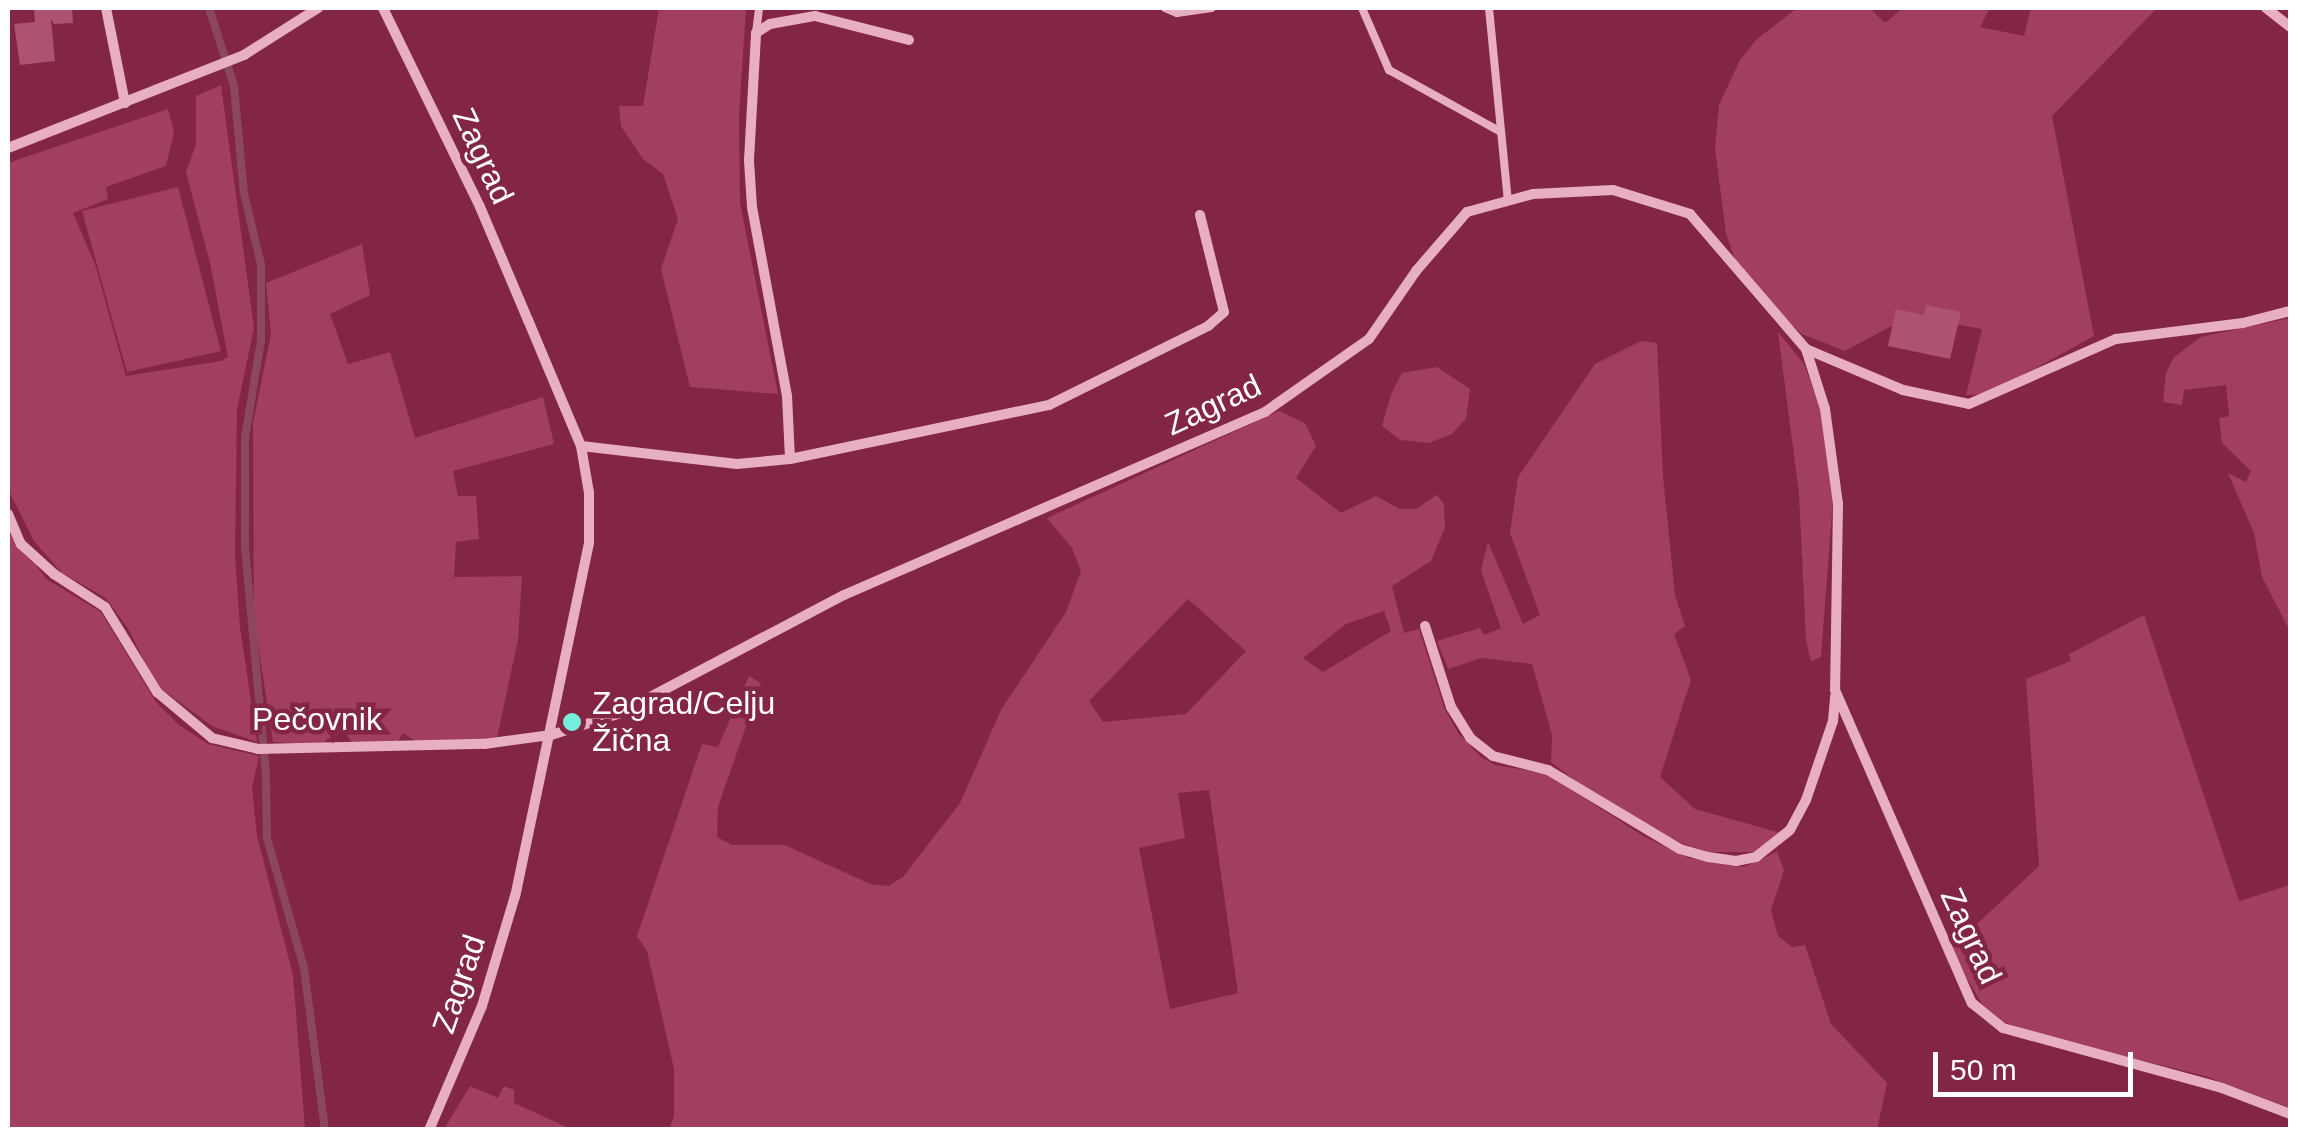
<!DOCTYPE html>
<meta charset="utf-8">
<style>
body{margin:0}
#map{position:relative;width:2298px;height:1137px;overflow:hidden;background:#832643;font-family:Helvetica,sans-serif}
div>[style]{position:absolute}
.green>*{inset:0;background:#a23e5e}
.stream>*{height:8px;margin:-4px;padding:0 4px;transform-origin:4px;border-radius:4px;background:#8b485c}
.building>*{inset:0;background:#ad536f}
.lane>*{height:8px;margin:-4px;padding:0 4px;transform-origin:4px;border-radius:4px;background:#e7afc1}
.street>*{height:10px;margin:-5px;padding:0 5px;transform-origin:5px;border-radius:5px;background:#e7afc1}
.dots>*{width:28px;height:28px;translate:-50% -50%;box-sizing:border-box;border:5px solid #832643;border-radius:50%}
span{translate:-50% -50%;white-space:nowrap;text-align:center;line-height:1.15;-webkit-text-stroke:9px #832643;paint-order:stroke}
.street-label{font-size:32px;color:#fff}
.poi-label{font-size:32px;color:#fff}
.left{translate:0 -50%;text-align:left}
.frame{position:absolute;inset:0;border:10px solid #fff;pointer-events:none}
.scale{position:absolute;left:1933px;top:1052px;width:200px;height:45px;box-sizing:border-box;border:5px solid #fff;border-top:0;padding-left:12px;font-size:30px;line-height:35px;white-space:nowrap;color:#fff;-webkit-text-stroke:8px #832643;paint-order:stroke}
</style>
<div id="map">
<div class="green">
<div style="clip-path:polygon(659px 8px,746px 8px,739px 116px,740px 203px,778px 394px,690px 387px,661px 269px,678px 219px,663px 174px,643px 159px,621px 126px,619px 106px,643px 106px)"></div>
<div style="clip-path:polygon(1797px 8px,1870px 8px,1885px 23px,1903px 8px,1990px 8px,1980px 27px,2024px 36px,2031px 8px,2157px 8px,2052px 116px,2094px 336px,1989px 394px,1966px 395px,1982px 329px,1910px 316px,1845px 351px,1802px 334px,1768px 302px,1736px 262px,1726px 234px,1715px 148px,1719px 105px,1740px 60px,1757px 39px)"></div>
<div style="clip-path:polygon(221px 85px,254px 328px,237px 409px,235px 556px,240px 627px,257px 742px,212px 726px,156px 685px,129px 630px,106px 598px,62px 573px,34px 541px,8px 489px,8px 163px,168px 109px,174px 132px,166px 166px,106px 187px,108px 199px,73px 213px,96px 267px,126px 376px,221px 361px,228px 357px,210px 263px,186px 172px,196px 144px,196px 96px)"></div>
<div style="clip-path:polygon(178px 187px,221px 351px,127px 372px,82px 211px)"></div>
<div style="clip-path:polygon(362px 244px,370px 295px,330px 314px,348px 364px,390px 352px,415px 438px,543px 397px,554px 444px,453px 471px,458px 496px,476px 496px,479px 539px,456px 542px,454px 577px,522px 576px,518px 640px,495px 747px,426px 748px,403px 733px,394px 748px,372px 749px,351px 741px,344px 731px,326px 740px,325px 745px,273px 742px,254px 618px,253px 423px,271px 334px,266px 283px)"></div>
<div style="clip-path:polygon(2290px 318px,2290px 631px,2262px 577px,2254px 533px,2228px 473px,2246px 482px,2251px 471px,2222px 443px,2219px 418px,2229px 416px,2226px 385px,2184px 390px,2182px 405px,2163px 402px,2166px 373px,2174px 357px,2201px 337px)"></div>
<div style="clip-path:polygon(1778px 332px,1804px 364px,1820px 408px,1833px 500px,1821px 657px,1811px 661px,1806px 640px,1799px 494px)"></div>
<div style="clip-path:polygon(1641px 341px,1657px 343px,1663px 476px,1675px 595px,1685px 626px,1674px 634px,1691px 680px,1660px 777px,1695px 809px,1781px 833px,1756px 852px,1707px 852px,1679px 842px,1592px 793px,1551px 762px,1552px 735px,1532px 664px,1481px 658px,1448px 669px,1437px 641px,1480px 628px,1484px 635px,1501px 628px,1481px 570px,1488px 542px,1523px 624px,1540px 615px,1510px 533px,1518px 477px,1595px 364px)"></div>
<div style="clip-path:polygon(1437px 367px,1470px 389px,1466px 418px,1452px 434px,1429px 443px,1400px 440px,1382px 426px,1391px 394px,1402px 373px)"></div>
<div style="clip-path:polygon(evenodd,1279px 411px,1305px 423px,1316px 446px,1296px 478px,1341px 513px,1376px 496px,1400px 509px,1416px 509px,1437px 495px,1444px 504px,1445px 528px,1431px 561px,1392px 586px,1404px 633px,1419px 629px,1445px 710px,1458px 733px,1481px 757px,1495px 765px,1545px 773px,1645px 837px,1689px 858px,1744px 867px,1777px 852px,1784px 870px,1771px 910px,1778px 936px,1792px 947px,1805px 945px,1831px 1024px,1887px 1083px,1877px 1130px,669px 1129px,674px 1116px,674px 1069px,647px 951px,637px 936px,702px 744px,718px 747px,749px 676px,761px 683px,718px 807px,717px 837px,732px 845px,785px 845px,870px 884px,888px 886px,903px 877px,960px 803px,1001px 710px,1066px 612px,1081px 571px,1072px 548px,1047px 518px,1279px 411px,1188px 599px,1246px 651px,1186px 714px,1103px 722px,1089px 701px,1188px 599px,1279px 411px,1384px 611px,1391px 631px,1323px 672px,1303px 658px,1346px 624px,1384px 611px,1279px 411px,1209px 790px,1238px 993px,1170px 1009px,1139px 848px,1185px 838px,1178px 793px,1209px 790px)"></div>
<div style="clip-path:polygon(8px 525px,46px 579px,101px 612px,156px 702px,179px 725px,208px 744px,259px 756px,252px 788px,257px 836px,293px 975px,305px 1129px,8px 1129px)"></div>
<div style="clip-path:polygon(2144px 615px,2239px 901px,2290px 885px,2290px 1108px,2205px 1076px,2038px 1035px,2002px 1021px,1982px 1004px,1950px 949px,2039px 866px,2026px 679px,2071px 661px,2069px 654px)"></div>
<div style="clip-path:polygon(470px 1086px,498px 1098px,504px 1086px,514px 1090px,514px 1103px,571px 1129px,444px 1129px)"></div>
</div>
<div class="stream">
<div style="left:209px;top:8px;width:82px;rotate:72.2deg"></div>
<div style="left:234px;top:86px;width:107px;rotate:84.7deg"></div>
<div style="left:244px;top:193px;width:74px;rotate:76.7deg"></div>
<div style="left:261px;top:265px;width:75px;rotate:90deg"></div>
<div style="left:261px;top:340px;width:99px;rotate:99.3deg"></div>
<div style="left:245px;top:438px;width:110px;rotate:90deg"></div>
<div style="left:245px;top:548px;width:229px;rotate:84.7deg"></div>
<div style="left:266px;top:776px;width:62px;rotate:89.1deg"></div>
<div style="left:267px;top:838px;width:135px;rotate:74.1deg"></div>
<div style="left:304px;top:968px;width:163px;rotate:82.6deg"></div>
</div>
<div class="building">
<div style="clip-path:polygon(34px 8px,72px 8px,73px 23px,54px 24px,51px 19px,55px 61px,20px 65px,14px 24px,35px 22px)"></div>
<div style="clip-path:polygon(1926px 305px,1961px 312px,1950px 359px,1888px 346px,1896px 309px,1924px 315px)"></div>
</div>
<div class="lane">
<div style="left:1165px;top:8px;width:13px;rotate:23deg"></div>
<div style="left:1177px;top:13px;width:35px;rotate:-8deg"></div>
<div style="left:1362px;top:8px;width:68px;rotate:66.5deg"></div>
<div style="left:1389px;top:70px;width:128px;rotate:29deg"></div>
<div style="left:1489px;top:8px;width:194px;rotate:84.4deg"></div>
<div style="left:756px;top:33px;width:25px;rotate:-83deg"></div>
</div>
<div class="street">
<div style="left:106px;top:8px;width:97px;rotate:78.7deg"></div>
<div style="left:383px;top:8px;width:221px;rotate:64deg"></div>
<div style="left:480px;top:207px;width:123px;rotate:67deg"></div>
<div style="left:528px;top:320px;width:137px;rotate:67.2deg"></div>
<div style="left:581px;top:446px;width:48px;rotate:80.3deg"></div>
<div style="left:589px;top:493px;width:50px;rotate:90deg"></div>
<div style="left:589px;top:543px;width:361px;rotate:101.8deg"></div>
<div style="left:515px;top:896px;width:115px;rotate:106.7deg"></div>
<div style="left:482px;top:1006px;width:135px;rotate:113.1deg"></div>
<div style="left:2266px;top:8px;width:31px;rotate:38deg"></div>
<div style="left:8px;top:148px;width:254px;rotate:-21.5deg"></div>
<div style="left:244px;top:55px;width:88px;rotate:-32.4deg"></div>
<div style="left:1806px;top:349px;width:63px;rotate:72.4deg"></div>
<div style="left:1825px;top:409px;width:96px;rotate:82.2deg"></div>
<div style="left:1838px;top:504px;width:186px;rotate:90.9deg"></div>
<div style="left:1835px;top:690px;width:342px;rotate:66.4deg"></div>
<div style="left:1972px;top:1003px;width:40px;rotate:39deg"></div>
<div style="left:2003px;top:1028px;width:227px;rotate:15.3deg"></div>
<div style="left:2222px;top:1088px;width:73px;rotate:20.9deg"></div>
<div style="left:581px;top:446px;width:157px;rotate:6.6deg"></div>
<div style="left:737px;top:464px;width:53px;rotate:-5.4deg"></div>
<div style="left:790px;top:459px;width:265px;rotate:-11.8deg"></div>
<div style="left:1049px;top:405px;width:178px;rotate:-26.4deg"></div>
<div style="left:1208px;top:326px;width:21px;rotate:-41deg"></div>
<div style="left:1224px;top:312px;width:100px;rotate:-103.9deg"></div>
<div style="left:790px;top:459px;width:63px;rotate:-92.7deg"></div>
<div style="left:787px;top:396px;width:192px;rotate:-100.5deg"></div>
<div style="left:752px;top:207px;width:47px;rotate:-93.7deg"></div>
<div style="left:749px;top:160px;width:127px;rotate:-86.8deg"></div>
<div style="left:756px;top:33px;width:17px;rotate:-33deg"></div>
<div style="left:770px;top:24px;width:46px;rotate:-10.1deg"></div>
<div style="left:815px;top:16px;width:97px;rotate:14.3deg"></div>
<div style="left:8px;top:514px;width:33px;rotate:67deg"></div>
<div style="left:21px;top:544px;width:45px;rotate:42.3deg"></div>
<div style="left:54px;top:574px;width:61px;rotate:32.9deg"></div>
<div style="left:105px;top:607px;width:100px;rotate:58.5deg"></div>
<div style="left:157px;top:692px;width:72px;rotate:39.9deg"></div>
<div style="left:212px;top:738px;width:47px;rotate:13.4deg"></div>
<div style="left:258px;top:749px;width:226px;rotate:-1.3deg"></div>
<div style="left:484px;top:744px;width:68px;rotate:-7.7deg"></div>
<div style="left:551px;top:735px;width:70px;rotate:-17.4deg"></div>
<div style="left:618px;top:714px;width:255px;rotate:-27.8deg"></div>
<div style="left:844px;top:595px;width:459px;rotate:-23.5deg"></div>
<div style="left:1265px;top:412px;width:127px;rotate:-35.1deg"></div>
<div style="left:1369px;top:339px;width:83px;rotate:-55.3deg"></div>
<div style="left:1416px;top:271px;width:78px;rotate:-49.2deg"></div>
<div style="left:1467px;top:212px;width:68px;rotate:-15.3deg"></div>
<div style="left:1533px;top:194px;width:80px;rotate:-2.9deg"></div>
<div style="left:1613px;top:190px;width:81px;rotate:17.3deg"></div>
<div style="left:1690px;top:214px;width:178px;rotate:49.3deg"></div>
<div style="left:1806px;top:349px;width:105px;rotate:22.9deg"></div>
<div style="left:1903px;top:390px;width:67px;rotate:12deg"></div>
<div style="left:1969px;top:404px;width:161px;rotate:-23.9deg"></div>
<div style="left:2116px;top:339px;width:128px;rotate:-7.2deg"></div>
<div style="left:2243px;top:323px;width:49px;rotate:-14.3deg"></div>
<div style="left:1425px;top:626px;width:85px;rotate:72.2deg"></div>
<div style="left:1451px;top:707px;width:36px;rotate:58deg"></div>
<div style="left:1470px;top:738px;width:29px;rotate:38deg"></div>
<div style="left:1493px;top:756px;width:57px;rotate:14.3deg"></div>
<div style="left:1548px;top:770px;width:154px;rotate:30.9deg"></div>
<div style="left:1680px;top:849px;width:29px;rotate:16deg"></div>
<div style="left:1708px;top:857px;width:28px;rotate:8deg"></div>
<div style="left:1736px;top:861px;width:20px;rotate:-11deg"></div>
<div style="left:1756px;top:857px;width:43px;rotate:-38.5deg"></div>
<div style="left:1790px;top:830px;width:34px;rotate:-62deg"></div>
<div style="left:1806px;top:800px;width:83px;rotate:-71.1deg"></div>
<div style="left:1833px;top:721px;width:25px;rotate:-85deg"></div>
</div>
<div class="dots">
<div style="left:572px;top:722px;background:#75f0dc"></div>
</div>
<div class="street-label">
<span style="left:483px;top:156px;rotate:65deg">Zagrad</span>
<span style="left:1213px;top:405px;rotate:-25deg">Zagrad</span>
<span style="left:317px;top:719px">Pečovnik</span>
<span style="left:1971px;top:936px;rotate:65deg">Zagrad</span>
<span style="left:459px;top:984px;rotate:-71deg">Zagrad</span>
</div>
<div class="poi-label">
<span class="left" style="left:592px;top:722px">Zagrad/Celju<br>Žična</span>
</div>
<div class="frame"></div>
<div class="scale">50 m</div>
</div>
